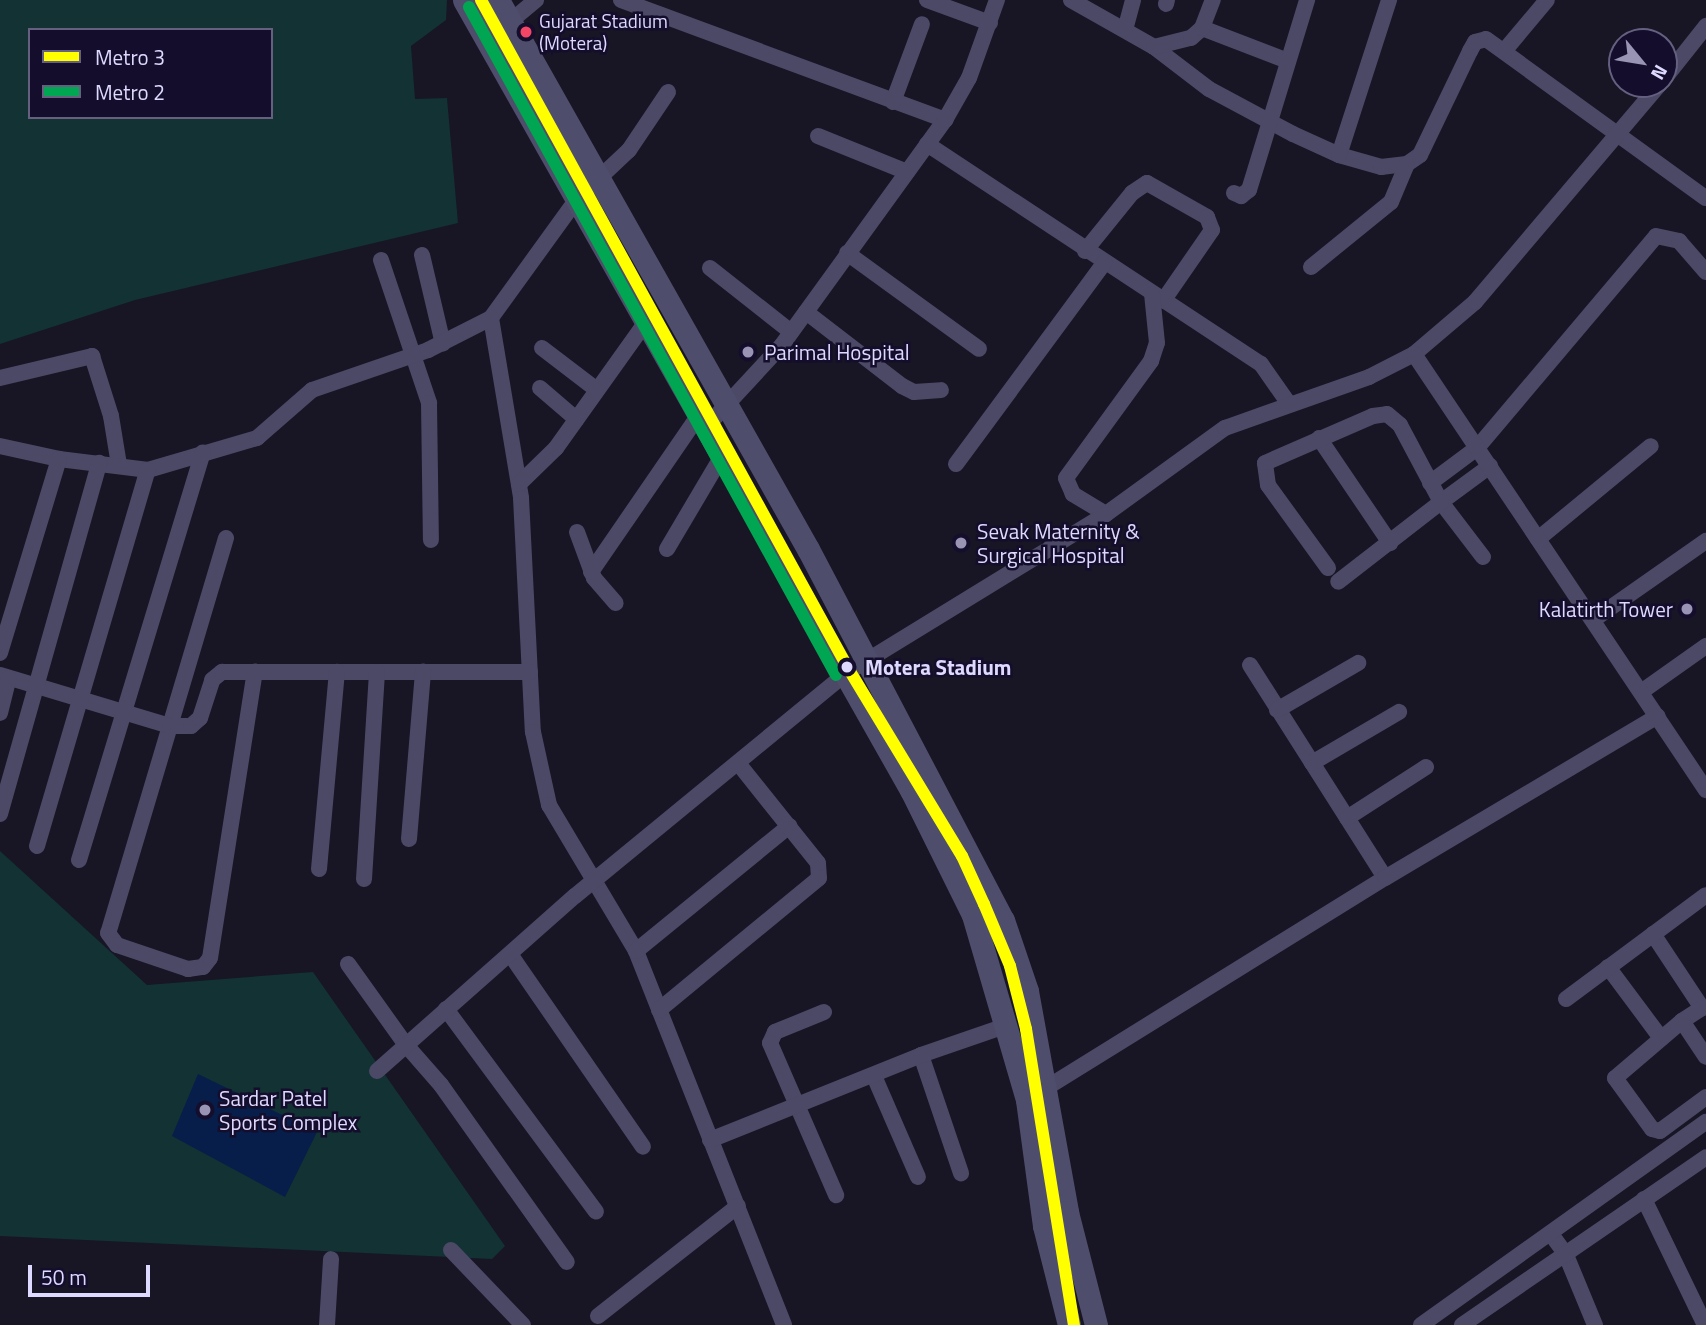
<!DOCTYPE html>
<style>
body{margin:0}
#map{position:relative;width:1706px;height:1325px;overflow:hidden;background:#181525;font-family:"Titillium Web",sans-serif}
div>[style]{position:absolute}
.green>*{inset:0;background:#123234}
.water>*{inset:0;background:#071d4a}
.street>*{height:16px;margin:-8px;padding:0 8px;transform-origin:8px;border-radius:8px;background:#4b4966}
.secondary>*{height:23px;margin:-11.5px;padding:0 11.5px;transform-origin:11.5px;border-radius:11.5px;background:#4f4d6c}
.metro-1>*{height:12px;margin:-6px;padding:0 6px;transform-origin:6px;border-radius:6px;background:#ff0}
.metro-2>*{height:12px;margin:-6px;padding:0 6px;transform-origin:6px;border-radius:6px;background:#00a651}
.dots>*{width:19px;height:19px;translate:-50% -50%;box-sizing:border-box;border:4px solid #140e2c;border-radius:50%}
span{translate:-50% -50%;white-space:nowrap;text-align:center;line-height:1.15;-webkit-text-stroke:5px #140e2c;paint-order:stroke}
.bus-label{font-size:19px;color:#ded9ff}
.left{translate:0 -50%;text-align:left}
.poi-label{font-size:21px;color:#ded9ff}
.right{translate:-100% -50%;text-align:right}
.stop-label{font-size:21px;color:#ded9ff;font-weight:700}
.legend{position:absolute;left:28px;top:28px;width:245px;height:91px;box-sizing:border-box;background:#140e2c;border:2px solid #655f80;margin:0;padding:9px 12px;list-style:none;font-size:21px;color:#ded9ff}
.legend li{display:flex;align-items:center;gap:14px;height:35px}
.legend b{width:35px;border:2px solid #655f80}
.north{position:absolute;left:1608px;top:28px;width:70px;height:70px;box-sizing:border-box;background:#140e2c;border:2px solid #655f80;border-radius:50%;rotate:120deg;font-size:19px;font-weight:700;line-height:28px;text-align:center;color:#ded9ff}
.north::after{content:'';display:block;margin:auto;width:24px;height:32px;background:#9994b3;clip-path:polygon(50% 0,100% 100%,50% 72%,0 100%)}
.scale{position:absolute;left:28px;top:1265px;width:122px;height:32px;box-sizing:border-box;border:4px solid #ded9ff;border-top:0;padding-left:9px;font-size:21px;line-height:24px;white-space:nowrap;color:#ded9ff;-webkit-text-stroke:5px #140e2c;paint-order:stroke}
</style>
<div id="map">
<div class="green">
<div style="clip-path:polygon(evenodd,0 0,447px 0,446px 20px,411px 46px,415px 99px,447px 98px,458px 223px,135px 300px,0 344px,0 0,30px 30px,271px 30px,271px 117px,30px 117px,30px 30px)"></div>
<div style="clip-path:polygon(0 851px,147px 985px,313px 972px,505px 1246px,492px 1259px,0 1236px)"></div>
</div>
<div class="water">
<div style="clip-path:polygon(198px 1074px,317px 1132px,285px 1197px,172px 1136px)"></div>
</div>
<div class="street">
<div style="left:621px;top:0;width:346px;rotate:20.3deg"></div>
<div style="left:927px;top:0;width:67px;rotate:20.1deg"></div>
<div style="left:1071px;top:0;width:95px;rotate:29.5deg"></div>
<div style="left:1154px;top:47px;width:69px;rotate:37.4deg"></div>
<div style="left:1209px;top:89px;width:95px;rotate:28.2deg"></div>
<div style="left:1293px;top:134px;width:51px;rotate:24.5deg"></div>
<div style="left:1339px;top:155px;width:44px;rotate:15.9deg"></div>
<div style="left:1381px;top:167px;width:26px;rotate:-7deg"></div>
<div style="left:1407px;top:164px;width:16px;rotate:-35deg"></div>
<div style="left:1420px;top:155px;width:115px;rotate:-64.3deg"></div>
<div style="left:1470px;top:51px;width:10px;rotate:-61deg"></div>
<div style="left:1475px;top:42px;width:11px;rotate:-15deg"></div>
<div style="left:1486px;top:39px;width:271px;rotate:35.9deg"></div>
<div style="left:1166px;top:4px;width:4px;rotate:-76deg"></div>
<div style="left:1202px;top:28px;width:92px;rotate:21deg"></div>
<div style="left:1125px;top:30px;width:31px;rotate:-75deg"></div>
<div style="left:487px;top:41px;width:64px;rotate:-39.9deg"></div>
<div style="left:1154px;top:47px;width:38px;rotate:-14deg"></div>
<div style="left:1191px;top:38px;width:15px;rotate:-42deg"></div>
<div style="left:1202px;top:28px;width:30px;rotate:-69deg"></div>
<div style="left:1505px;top:50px;width:65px;rotate:-50deg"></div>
<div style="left:1664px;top:79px;width:68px;rotate:-51.6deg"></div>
<div style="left:668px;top:92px;width:70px;rotate:123.9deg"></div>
<div style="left:629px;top:150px;width:71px;rotate:136.7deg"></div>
<div style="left:577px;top:199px;width:147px;rotate:125.9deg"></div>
<div style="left:491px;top:318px;width:182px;rotate:80.5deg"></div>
<div style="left:521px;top:498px;width:234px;rotate:87.1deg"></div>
<div style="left:533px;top:732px;width:75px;rotate:77.6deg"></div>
<div style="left:549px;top:805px;width:170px;rotate:59.2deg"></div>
<div style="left:636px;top:951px;width:402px;rotate:68.4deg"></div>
<div style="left:893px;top:102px;width:83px;rotate:-69.6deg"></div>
<div style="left:818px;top:136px;width:96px;rotate:22deg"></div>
<div style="left:927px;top:144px;width:400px;rotate:33.4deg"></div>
<div style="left:1261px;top:364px;width:49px;rotate:55deg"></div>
<div style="left:1339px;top:155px;width:163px;rotate:-72.1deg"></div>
<div style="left:1234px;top:193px;width:8px;rotate:23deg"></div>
<div style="left:1241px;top:196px;width:10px;rotate:-37deg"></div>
<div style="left:1249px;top:190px;width:199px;rotate:-73deg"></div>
<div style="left:1085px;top:251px;width:75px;rotate:-51deg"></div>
<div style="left:1132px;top:193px;width:18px;rotate:-34deg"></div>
<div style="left:1147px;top:183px;width:69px;rotate:29.5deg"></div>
<div style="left:1207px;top:217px;width:14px;rotate:69deg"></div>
<div style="left:1212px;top:230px;width:86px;rotate:124.6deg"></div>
<div style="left:847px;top:253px;width:163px;rotate:36deg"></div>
<div style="left:422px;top:255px;width:91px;rotate:76.7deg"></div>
<div style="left:381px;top:260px;width:151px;rotate:71.4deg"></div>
<div style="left:429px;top:403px;width:137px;rotate:89.2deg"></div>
<div style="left:1311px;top:267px;width:103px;rotate:-39.1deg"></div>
<div style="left:1391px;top:202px;width:41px;rotate:-67.2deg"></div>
<div style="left:710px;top:268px;width:103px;rotate:38.3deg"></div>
<div style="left:806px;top:312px;width:121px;rotate:37.6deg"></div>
<div style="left:902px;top:386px;width:13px;rotate:27deg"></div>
<div style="left:914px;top:392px;width:27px;rotate:-4deg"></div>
<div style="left:542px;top:348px;width:69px;rotate:37.4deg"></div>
<div style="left:1414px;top:354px;width:80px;rotate:-40.4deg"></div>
<div style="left:1475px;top:302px;width:286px;rotate:-49.7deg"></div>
<div style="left:0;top:378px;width:95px;rotate:-13.4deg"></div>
<div style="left:92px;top:356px;width:63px;rotate:72.4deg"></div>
<div style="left:111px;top:416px;width:50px;rotate:80.7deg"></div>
<div style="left:540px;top:388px;width:48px;rotate:40.7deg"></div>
<div style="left:706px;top:427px;width:112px;rotate:-47.2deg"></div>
<div style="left:782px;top:345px;width:278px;rotate:-54.1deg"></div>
<div style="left:945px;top:120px;width:48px;rotate:-60.3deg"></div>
<div style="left:969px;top:78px;width:83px;rotate:-70.3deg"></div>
<div style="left:1319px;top:438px;width:127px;rotate:55.9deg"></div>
<div style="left:0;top:446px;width:60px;rotate:12.4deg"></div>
<div style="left:59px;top:459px;width:90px;rotate:7deg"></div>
<div style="left:148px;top:470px;width:114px;rotate:-16.4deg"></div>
<div style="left:257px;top:438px;width:73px;rotate:-41.1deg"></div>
<div style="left:312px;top:390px;width:123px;rotate:-19deg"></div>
<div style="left:428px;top:350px;width:71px;rotate:-26.9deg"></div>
<div style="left:956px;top:464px;width:250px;rotate:-53.6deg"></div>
<div style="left:1430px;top:483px;width:59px;rotate:-36.7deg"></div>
<div style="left:1477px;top:448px;width:277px;rotate:-49.8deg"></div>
<div style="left:1656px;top:236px;width:24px;rotate:12deg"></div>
<div style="left:1679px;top:241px;width:41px;rotate:48.9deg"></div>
<div style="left:519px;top:484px;width:52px;rotate:-44.2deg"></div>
<div style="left:556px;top:448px;width:155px;rotate:-54.5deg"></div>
<div style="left:1106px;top:514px;width:39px;rotate:-149deg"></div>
<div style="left:1073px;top:494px;width:17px;rotate:-114deg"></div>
<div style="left:1066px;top:478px;width:145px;rotate:-54deg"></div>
<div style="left:1151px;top:361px;width:19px;rotate:-72deg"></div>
<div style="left:1157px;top:343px;width:49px;rotate:-95.8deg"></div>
<div style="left:577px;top:532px;width:49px;rotate:69.7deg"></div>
<div style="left:594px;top:578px;width:33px;rotate:49deg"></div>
<div style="left:226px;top:538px;width:412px;rotate:106.6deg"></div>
<div style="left:108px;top:933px;width:15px;rotate:53deg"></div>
<div style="left:117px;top:945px;width:75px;rotate:18.7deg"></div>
<div style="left:188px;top:969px;width:15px;rotate:-8deg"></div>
<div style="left:203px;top:967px;width:11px;rotate:-52deg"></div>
<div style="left:210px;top:958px;width:290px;rotate:-81.1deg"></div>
<div style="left:1538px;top:539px;width:146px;rotate:-39.5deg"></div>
<div style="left:667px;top:549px;width:108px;rotate:-59.4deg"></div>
<div style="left:1483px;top:557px;width:69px;rotate:-127.4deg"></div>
<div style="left:1441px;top:502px;width:61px;rotate:-36.3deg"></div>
<div style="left:1328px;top:568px;width:102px;rotate:-125.9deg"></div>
<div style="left:1268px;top:485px;width:22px;rotate:-98deg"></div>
<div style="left:1265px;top:463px;width:118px;rotate:-23.5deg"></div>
<div style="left:1373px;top:416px;width:14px;rotate:-8deg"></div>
<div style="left:1387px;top:414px;width:17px;rotate:40deg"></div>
<div style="left:1400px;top:425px;width:87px;rotate:62deg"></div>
<div style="left:1441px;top:502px;width:130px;rotate:142.2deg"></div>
<div style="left:591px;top:572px;width:191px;rotate:-55.5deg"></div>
<div style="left:1593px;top:620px;width:138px;rotate:-35deg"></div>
<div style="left:0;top:653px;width:203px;rotate:-73.1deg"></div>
<div style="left:1250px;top:665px;width:252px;rotate:57.6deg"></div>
<div style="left:0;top:675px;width:177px;rotate:16.7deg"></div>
<div style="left:170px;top:726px;width:21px"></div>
<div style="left:191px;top:726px;width:12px;rotate:-42deg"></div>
<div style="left:200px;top:718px;width:40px;rotate:-72deg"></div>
<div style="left:212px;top:680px;width:13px;rotate:-39deg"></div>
<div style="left:222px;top:672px;width:308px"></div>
<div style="left:1641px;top:692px;width:80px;rotate:-35.3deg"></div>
<div style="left:1277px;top:710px;width:94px;rotate:-30.1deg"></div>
<div style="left:0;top:713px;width:36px;rotate:-76deg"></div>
<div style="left:1312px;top:763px;width:101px;rotate:-30.4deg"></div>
<div style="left:0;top:814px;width:365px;rotate:-74.2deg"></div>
<div style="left:1347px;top:818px;width:94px;rotate:-32.8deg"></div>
<div style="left:409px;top:839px;width:168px;rotate:-85.2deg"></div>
<div style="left:37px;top:846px;width:392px;rotate:-73.6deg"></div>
<div style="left:79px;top:860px;width:426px;rotate:-73.1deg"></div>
<div style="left:319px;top:869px;width:198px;rotate:-84.8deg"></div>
<div style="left:364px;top:879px;width:207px;rotate:-86.4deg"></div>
<div style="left:1653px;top:934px;width:89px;rotate:56.5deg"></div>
<div style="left:1702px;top:1008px;width:24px;rotate:147deg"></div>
<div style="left:1682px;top:1021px;width:43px;rotate:56.3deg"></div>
<div style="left:636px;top:951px;width:198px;rotate:-39.2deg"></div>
<div style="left:510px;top:954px;width:234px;rotate:55.4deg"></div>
<div style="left:348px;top:964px;width:100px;rotate:54.4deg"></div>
<div style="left:406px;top:1045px;width:53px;rotate:48.8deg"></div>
<div style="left:441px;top:1085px;width:217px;rotate:54.6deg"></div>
<div style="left:1608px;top:967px;width:89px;rotate:53.3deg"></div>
<div style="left:1566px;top:999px;width:174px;rotate:-36.6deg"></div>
<div style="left:446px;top:1009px;width:252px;rotate:53.5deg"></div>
<div style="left:659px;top:1010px;width:207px;rotate:-39.5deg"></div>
<div style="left:819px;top:878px;width:15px;rotate:-94deg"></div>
<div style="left:818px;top:863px;width:128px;rotate:-128.7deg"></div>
<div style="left:824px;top:1012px;width:53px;rotate:157.8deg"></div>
<div style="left:775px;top:1032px;width:12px;rotate:114deg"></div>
<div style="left:770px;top:1043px;width:166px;rotate:66.5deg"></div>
<div style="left:1682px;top:1021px;width:88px;rotate:139.6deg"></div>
<div style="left:1615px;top:1078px;width:63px;rotate:54deg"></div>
<div style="left:1652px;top:1129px;width:8px;rotate:14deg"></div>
<div style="left:1660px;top:1131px;width:57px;rotate:-36.5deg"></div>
<div style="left:921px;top:1055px;width:125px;rotate:71.3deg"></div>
<div style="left:377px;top:1071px;width:264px;rotate:-41.5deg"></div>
<div style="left:575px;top:896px;width:350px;rotate:-39.4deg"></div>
<div style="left:845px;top:674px;width:306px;rotate:-31.5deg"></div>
<div style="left:1106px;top:514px;width:147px;rotate:-35.9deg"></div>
<div style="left:1225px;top:428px;width:153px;rotate:-19.5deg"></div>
<div style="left:1369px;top:377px;width:51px;rotate:-27.1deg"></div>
<div style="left:1414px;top:354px;width:525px;rotate:56.19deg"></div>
<div style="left:874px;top:1076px;width:110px;rotate:66.5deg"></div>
<div style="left:1038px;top:1093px;width:408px;rotate:-31.8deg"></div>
<div style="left:1385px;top:878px;width:317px;rotate:-30.7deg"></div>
<div style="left:710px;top:1140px;width:227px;rotate:-21.9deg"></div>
<div style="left:921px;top:1055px;width:89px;rotate:-19deg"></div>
<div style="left:1644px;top:1199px;width:140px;rotate:64.2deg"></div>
<div style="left:1551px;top:1234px;width:26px;rotate:54deg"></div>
<div style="left:1566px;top:1255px;width:76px;rotate:67.5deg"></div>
<div style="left:451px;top:1250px;width:104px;rotate:46.2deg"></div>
<div style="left:598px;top:1316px;width:178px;rotate:-38.2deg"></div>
<div style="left:327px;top:1325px;width:66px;rotate:-86.5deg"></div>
<div style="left:1421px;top:1325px;width:350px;rotate:-35.5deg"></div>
<div style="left:1462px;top:1325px;width:296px;rotate:-34.5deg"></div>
</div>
<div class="secondary">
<div style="left:464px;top:0;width:908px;rotate:60.5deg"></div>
<div style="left:911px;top:790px;width:140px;rotate:63.6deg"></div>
<div style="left:973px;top:915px;width:193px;rotate:73.7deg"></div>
<div style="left:1027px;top:1100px;width:127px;rotate:82.3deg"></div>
<div style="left:1044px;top:1226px;width:102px;rotate:75.8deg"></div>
<div style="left:498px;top:0;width:630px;rotate:60.55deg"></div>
<div style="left:808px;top:549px;width:419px;rotate:62.3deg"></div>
<div style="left:1003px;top:920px;width:75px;rotate:71.3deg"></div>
<div style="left:1027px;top:991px;width:225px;rotate:79.7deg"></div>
<div style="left:1067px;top:1212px;width:117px;rotate:75.6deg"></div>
</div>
<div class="metro-1">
<div style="left:481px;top:0;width:762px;rotate:61.22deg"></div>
<div style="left:848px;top:668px;width:220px;rotate:58.8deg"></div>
<div style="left:962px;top:856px;width:53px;rotate:65.4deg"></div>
<div style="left:984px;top:904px;width:67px;rotate:67.2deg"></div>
<div style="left:1010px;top:966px;width:65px;rotate:75.7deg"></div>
<div style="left:1026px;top:1029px;width:300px;rotate:80.8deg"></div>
</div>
<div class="metro-2">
<div style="left:469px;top:7px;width:762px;rotate:61.22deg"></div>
</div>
<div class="dots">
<div style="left:526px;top:32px;background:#f34667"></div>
<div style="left:748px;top:352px;background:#9994b3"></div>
<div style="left:961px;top:543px;background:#9994b3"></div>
<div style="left:1687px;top:609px;background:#9994b3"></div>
<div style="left:847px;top:667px;background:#ded9ff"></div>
<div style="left:205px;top:1110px;background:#9994b3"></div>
</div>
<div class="bus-label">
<span class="left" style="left:539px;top:32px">Gujarat Stadium<br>(Motera)</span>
</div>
<div class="poi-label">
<span class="left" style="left:764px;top:352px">Parimal Hospital</span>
<span class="left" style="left:977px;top:543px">Sevak Maternity &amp;<br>Surgical Hospital</span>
<span class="right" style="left:1673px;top:609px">Kalatirth Tower</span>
<span class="left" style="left:219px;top:1110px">Sardar Patel<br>Sports Complex</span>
</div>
<div class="stop-label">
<span class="left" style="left:865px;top:667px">Motera Stadium</span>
</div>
<ul class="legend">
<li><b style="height:9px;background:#ff0"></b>Metro 3</li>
<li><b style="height:9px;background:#00a651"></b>Metro 2</li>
</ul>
<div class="north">N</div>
<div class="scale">50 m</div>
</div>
